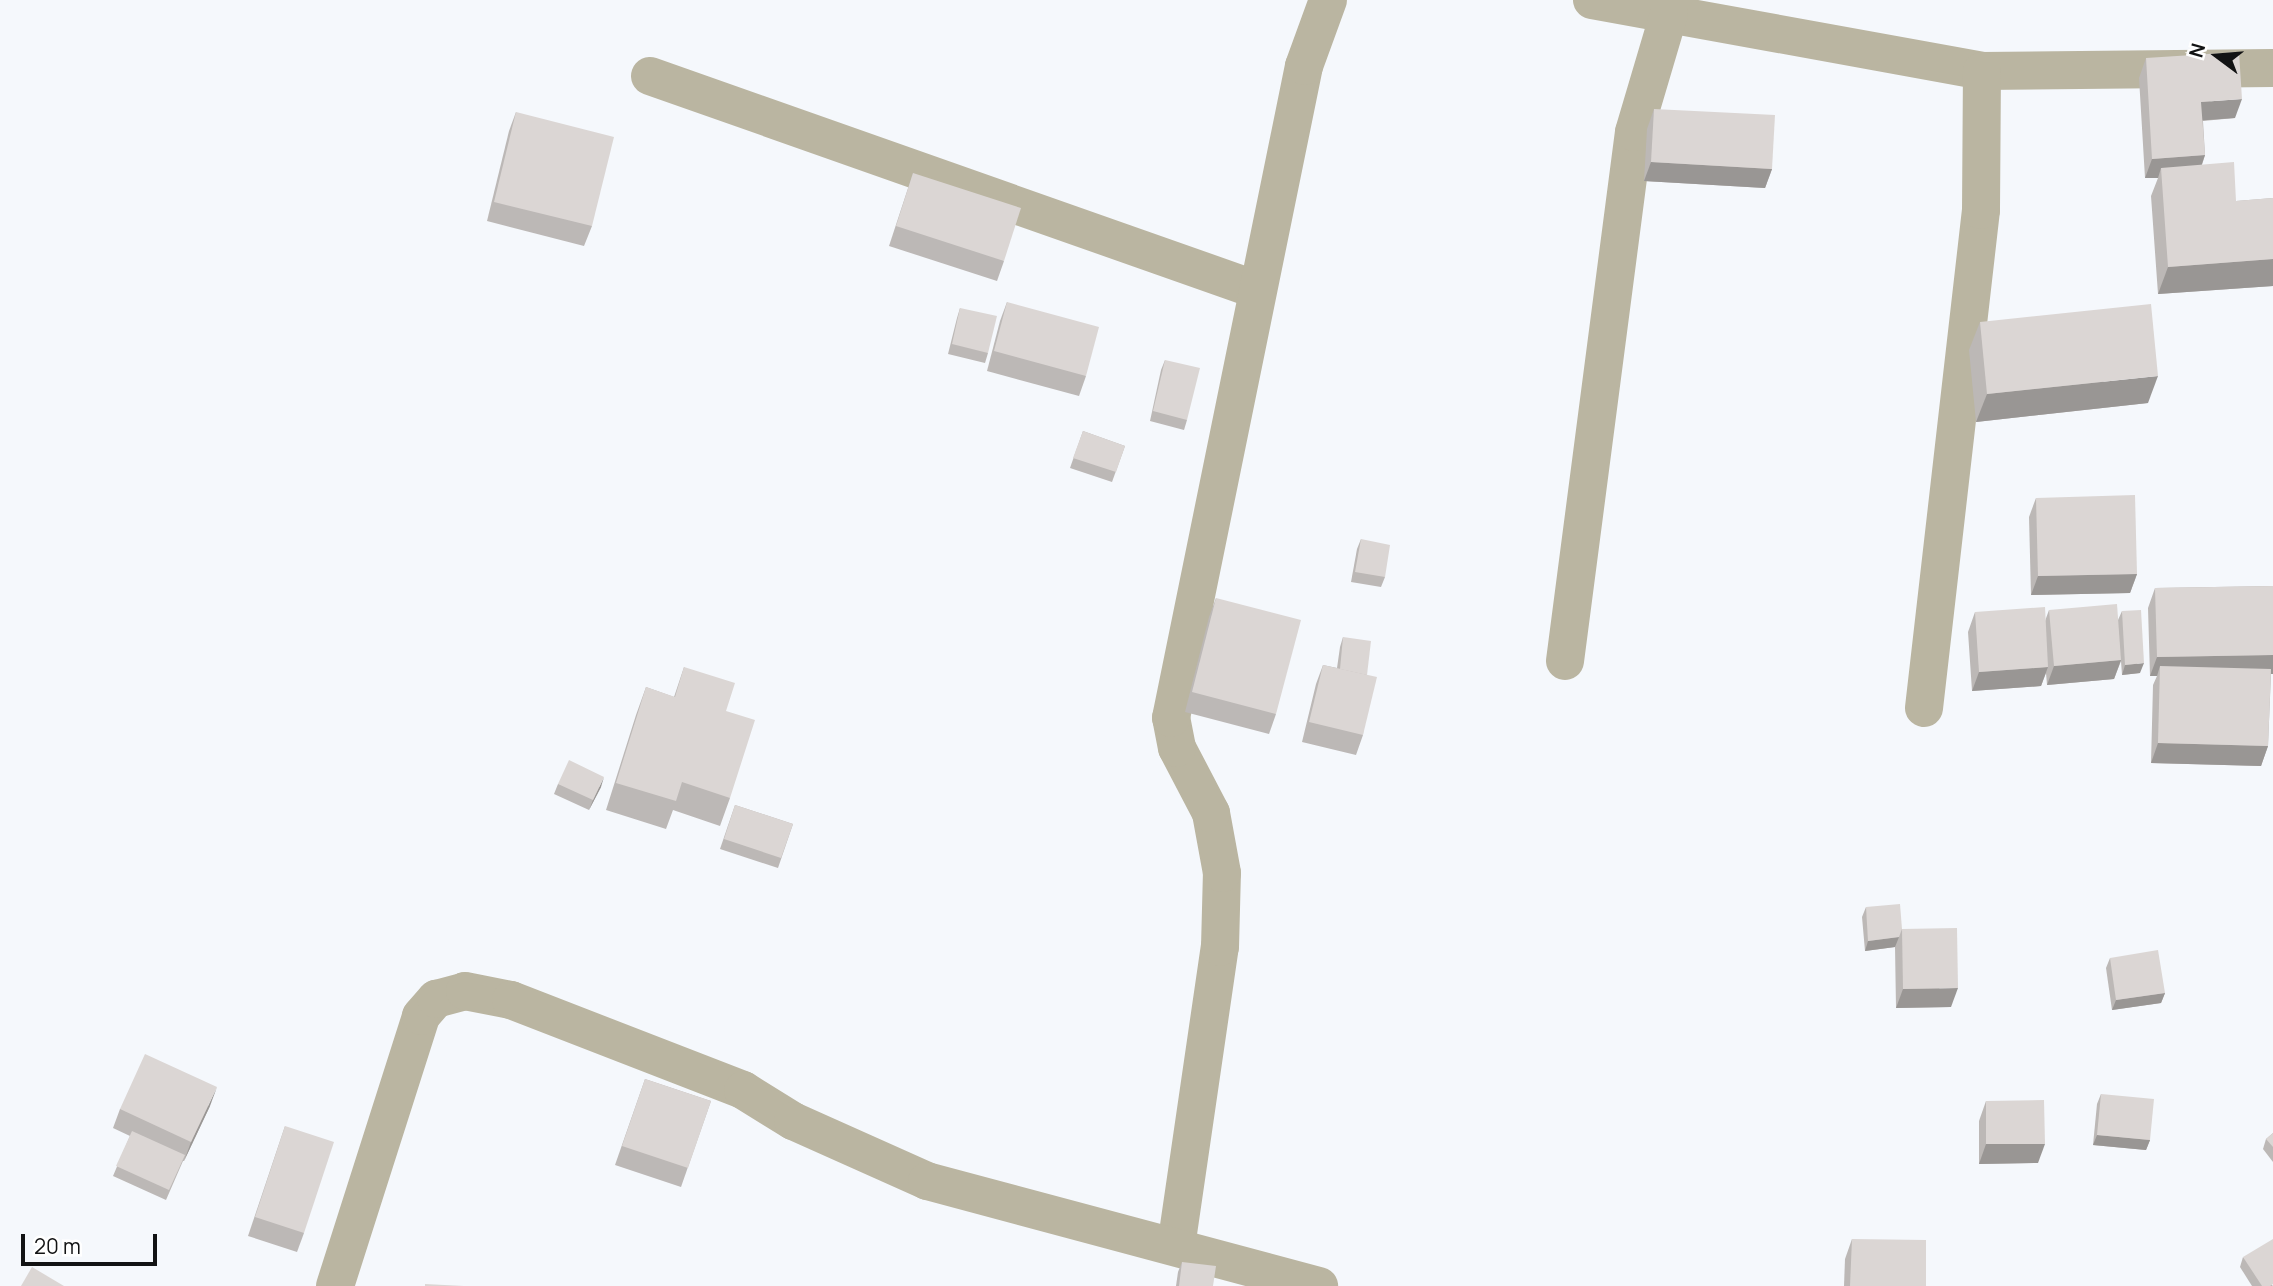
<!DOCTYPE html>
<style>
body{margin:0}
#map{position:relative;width:2273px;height:1286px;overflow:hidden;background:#f5f8fc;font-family:Manrope,sans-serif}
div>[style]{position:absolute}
.minor>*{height:38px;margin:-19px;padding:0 19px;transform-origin:19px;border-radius:19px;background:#bab5a1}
.wall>*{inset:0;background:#bcb8b6}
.shaded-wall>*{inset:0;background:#999694}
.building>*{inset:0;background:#dbd6d4}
span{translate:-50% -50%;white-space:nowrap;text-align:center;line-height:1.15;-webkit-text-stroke:6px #fff;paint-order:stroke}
.north{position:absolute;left:2182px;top:21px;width:70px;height:70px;-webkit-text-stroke:5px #fff;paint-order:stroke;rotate:286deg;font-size:19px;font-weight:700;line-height:28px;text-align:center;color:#121314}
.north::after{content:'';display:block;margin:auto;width:24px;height:32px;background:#121314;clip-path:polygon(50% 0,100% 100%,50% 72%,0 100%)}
.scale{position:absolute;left:21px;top:1234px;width:136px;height:32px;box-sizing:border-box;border:4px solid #121314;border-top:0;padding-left:9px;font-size:21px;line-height:24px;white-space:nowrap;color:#121314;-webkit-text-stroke:5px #fff;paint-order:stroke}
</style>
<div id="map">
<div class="minor">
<div style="left:1592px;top:0;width:396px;rotate:10.3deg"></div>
<div style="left:1982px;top:71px;width:291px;rotate:-0.6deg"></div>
<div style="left:650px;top:76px;width:644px;rotate:19.42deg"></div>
<div style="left:1565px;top:661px;width:533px;rotate:-82.57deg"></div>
<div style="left:1634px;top:132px;width:123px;rotate:-73.5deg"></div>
<div style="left:1924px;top:708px;width:501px;rotate:-83.47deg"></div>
<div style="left:1981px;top:210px;width:139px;rotate:-89.6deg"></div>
<div style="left:1176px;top:1247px;width:303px;rotate:-81.7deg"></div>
<div style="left:1220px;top:947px;width:74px;rotate:-88.5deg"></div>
<div style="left:1222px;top:873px;width:61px;rotate:-100.4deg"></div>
<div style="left:1211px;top:813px;width:73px;rotate:-117.6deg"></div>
<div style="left:1177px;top:748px;width:31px;rotate:-101deg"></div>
<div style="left:1171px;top:718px;width:665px;rotate:-78.47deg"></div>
<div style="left:1304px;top:66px;width:70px;rotate:-70deg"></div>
<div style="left:335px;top:1286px;width:283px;rotate:-72.3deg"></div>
<div style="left:421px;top:1016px;width:23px;rotate:-49deg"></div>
<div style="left:436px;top:999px;width:30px;rotate:-15deg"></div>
<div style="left:465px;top:991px;width:47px;rotate:11.1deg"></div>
<div style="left:511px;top:1000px;width:249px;rotate:21.2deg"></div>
<div style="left:743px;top:1090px;width:59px;rotate:31.8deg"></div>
<div style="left:793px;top:1121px;width:147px;rotate:24.1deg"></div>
<div style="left:927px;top:1181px;width:406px;rotate:15deg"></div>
</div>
<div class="wall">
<div style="clip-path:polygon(2146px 58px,2235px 118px,2203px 121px,2205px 155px,2202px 165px,2236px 201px,2273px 198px,2273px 286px,2158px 294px,2151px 196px,2158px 178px,2145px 178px,2139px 78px)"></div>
<div style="clip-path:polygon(1654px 109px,1772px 169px,1765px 188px,1644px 181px,1647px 129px)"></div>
<div style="clip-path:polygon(516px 112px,592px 226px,584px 246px,487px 221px,509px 131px)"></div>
<div style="clip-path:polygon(913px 173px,1004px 261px,997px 281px,889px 246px)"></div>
<div style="clip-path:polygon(1007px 302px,1086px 376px,1079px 396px,987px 371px,1000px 321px)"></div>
<div style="clip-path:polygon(960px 308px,988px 353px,985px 363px,948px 354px,957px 318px)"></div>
<div style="clip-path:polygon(1980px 322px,2148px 403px,1976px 422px,1969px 350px)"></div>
<div style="clip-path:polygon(1165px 360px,1187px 420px,1184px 430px,1150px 421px,1161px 370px)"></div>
<div style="clip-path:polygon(1083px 431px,1125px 446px,1112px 482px,1070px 468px)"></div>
<div style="clip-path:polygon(2036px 498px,2137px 574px,2130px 593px,2031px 595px,2029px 517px)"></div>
<div style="clip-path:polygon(1361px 539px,1385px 577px,1381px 587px,1351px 582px,1357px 549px)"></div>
<div style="clip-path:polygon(2273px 586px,2273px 674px,2271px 674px,2268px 746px,2261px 766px,2151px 763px,2153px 685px,2157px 676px,2150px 676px,2148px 608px,2155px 588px)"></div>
<div style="clip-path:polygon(1216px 598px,1276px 714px,1269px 734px,1185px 712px,1209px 617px)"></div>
<div style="clip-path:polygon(2049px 610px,2118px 620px,2122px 611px,2140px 673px,2122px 675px,2121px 661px,2114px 679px,2047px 685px,2046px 673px,2041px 686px,1972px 691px,1968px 632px,1975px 612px,2045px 621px)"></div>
<div style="clip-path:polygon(1343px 637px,1367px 675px,1363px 735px,1356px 755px,1302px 742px,1316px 684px,1323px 665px,1337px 668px,1340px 647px)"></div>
<div style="clip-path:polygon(684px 667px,726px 711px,730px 798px,720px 826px,673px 810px,666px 829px,606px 810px,636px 715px,646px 687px,674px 697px)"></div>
<div style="clip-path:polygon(558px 784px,601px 787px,589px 810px,554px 794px)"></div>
<div style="clip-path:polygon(735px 805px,793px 824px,778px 868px,720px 849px)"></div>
<div style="clip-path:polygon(1866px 907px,1902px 929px,1951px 1007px,1896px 1008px,1895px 947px,1865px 951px,1862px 917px)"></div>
<div style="clip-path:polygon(2110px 958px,2165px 993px,2161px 1003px,2112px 1010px,2106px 968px)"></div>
<div style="clip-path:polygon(645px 1079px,711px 1101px,681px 1187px,615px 1165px)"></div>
<div style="clip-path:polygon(2101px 1094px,2150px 1140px,2146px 1150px,2093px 1145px,2097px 1104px)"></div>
<div style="clip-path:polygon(1986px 1101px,2038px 1163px,1979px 1164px,1979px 1121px)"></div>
<div style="clip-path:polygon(210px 1106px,184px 1161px,183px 1161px,166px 1200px,113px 1176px,130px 1136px,113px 1128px,120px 1109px)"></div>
<div style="clip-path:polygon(285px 1126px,304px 1233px,297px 1252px,248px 1236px)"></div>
<div style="clip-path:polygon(2273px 1133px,2273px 1162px,2263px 1149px,2266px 1139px)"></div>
<div style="clip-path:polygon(1852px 1239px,1926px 1286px,1844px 1286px,1845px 1259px)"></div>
<div style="clip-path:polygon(2243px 1257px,2273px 1286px,2252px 1286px,2240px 1267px)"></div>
<div style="clip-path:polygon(1182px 1262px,1213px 1286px,1176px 1286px,1178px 1272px)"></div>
</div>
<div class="shaded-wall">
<div style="clip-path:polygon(2242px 99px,2235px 118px,2194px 121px,2201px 102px)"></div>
<div style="clip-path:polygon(2205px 155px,2198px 175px,2161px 168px,2158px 178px,2145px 178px,2152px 159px)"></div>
<div style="clip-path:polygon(1651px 162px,1772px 169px,1765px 188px,1644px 181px)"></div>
<div style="clip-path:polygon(2273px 259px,2273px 286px,2158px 294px,2168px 267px)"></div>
<div style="clip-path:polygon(2158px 376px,2148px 403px,1976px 422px,1987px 394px)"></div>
<div style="clip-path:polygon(2137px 574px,2130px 593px,2031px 595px,2038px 576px)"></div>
<div style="clip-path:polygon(2273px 655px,2273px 674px,2160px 676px,2160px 666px,2157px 676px,2150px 676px,2157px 657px)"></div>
<div style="clip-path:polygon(2121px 660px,2114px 679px,2047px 685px,2054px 666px)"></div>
<div style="clip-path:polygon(2144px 663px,2140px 673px,2122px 675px,2125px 665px)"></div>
<div style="clip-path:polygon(2048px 667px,2041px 686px,1972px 691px,1979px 672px)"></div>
<div style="clip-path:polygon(2158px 743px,2268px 746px,2261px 766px,2151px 763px)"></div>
<div style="clip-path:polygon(604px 777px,601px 787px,589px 810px,593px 800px)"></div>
<div style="clip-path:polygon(1899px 937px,1895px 947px,1865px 951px,1868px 941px)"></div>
<div style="clip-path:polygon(1958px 988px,1951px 1007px,1896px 1008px,1903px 989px)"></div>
<div style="clip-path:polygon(2165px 993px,2161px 1003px,2112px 1010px,2116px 1000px)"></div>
<div style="clip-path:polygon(217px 1087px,210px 1106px,184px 1161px,191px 1142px)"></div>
<div style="clip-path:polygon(2097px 1135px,2150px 1140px,2146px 1150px,2093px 1145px)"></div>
<div style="clip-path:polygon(1986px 1144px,2045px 1144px,2038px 1163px,1979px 1164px)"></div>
</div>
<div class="building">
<div style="clip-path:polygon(2239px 52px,2242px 99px,2201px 102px,2205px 155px,2152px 159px,2146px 58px)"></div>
<div style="clip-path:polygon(1654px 109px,1775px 115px,1772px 169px,1651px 162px)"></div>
<div style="clip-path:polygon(516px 112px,614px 137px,592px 226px,494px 202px)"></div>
<div style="clip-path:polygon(2234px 162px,2236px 201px,2273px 198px,2273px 259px,2168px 267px,2161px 168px)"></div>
<div style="clip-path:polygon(913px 173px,1021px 208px,1004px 261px,896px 226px)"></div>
<div style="clip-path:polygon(1007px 302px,1099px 327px,1086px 376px,994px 351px)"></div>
<div style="clip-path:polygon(2151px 304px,2158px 376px,1987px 394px,1980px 322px)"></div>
<div style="clip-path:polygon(960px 308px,997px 316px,988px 353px,952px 344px)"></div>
<div style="clip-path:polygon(1165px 360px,1200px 368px,1187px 420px,1153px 411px)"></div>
<div style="clip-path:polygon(1083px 431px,1125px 446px,1116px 472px,1073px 458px)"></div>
<div style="clip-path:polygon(2135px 495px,2137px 574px,2038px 576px,2036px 498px)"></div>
<div style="clip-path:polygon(1361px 539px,1390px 545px,1385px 577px,1355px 572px)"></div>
<div style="clip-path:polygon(2273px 586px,2273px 655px,2157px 657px,2155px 588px)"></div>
<div style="clip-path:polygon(1216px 598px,1301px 620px,1276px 714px,1192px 692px)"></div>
<div style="clip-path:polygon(2117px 604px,2121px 660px,2054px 666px,2049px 610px)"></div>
<div style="clip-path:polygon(2045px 607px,2048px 667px,1979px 672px,1975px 612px)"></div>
<div style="clip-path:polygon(2141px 610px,2144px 663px,2125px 665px,2122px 611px)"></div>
<div style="clip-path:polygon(1343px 637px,1371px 641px,1367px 675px,1340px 669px)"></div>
<div style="clip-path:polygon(1323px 665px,1377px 677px,1363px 735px,1309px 722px)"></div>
<div style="clip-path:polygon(2160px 666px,2271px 669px,2268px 746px,2158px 743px)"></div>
<div style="clip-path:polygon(684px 667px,735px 683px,726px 711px,755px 720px,730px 798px,682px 782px,676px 801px,616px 783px,646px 687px,675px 697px)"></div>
<div style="clip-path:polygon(569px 760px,604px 777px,593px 800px,558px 784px)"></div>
<div style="clip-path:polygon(735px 805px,793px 824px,781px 858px,724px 839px)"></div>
<div style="clip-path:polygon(1900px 904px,1902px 929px,1899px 937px,1868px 941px,1866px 907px)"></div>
<div style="clip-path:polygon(1957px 928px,1958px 988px,1903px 989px,1902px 929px)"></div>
<div style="clip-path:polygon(2158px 950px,2165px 993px,2116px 1000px,2110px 958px)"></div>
<div style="clip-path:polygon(145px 1054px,217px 1087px,191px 1142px,120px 1109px)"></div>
<div style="clip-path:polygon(645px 1079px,711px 1101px,688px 1168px,622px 1146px)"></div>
<div style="clip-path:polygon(2101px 1094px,2154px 1099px,2150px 1140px,2097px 1135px)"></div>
<div style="clip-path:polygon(2044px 1100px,2045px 1144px,1986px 1144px,1986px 1101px)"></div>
<div style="clip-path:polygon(285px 1126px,334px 1142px,304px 1233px,255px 1217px)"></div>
<div style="clip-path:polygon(132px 1131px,185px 1155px,169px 1190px,116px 1166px)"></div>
<div style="clip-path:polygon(2273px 1133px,2273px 1147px,2266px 1139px)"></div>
<div style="clip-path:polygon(1852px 1239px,1926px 1240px,1926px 1286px,1850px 1286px)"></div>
<div style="clip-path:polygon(2273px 1239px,2273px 1284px,2270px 1286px,2262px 1286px,2243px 1257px)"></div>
<div style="clip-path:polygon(1182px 1262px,1216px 1266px,1213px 1286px,1179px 1286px)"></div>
<div style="clip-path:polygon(32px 1267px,64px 1286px,21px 1286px)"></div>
<div style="clip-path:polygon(425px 1284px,464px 1286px,425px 1286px)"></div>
</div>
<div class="north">N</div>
<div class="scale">20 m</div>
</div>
